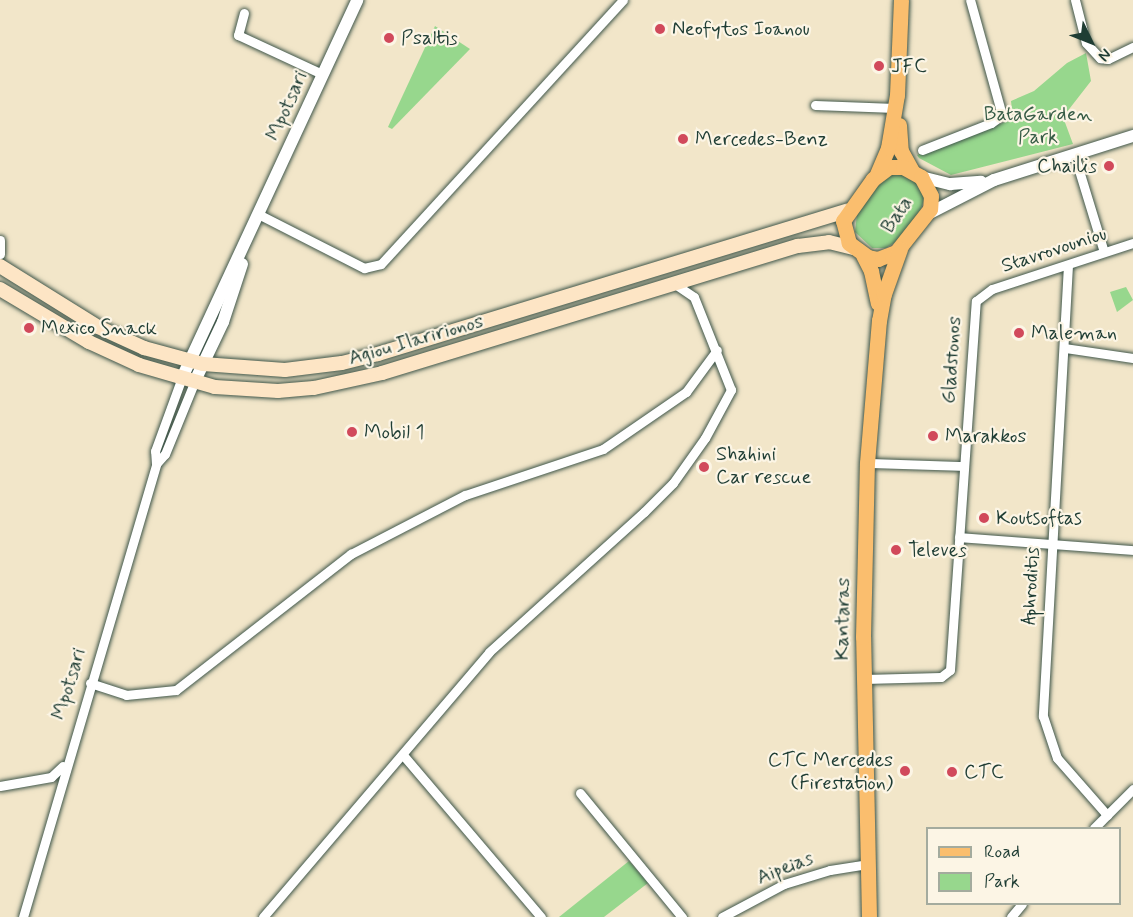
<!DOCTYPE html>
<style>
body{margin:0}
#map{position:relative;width:1133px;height:917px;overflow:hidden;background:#f2e6c9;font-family:Mynerve,sans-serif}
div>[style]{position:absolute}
.green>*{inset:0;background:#97d78d}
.roads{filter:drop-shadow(0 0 2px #3f564a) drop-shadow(0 0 2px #3f564a)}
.minor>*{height:9px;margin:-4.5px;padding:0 4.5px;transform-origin:4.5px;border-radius:4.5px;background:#fff}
.tertiary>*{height:12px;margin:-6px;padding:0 6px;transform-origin:6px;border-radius:6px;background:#fff}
.secondary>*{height:14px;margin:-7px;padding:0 7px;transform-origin:7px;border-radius:7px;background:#fde5c5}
.primary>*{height:15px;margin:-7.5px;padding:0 7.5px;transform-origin:7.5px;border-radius:7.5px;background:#fabe6e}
.dots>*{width:16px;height:16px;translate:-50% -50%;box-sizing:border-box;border:3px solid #fcf5e5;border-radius:50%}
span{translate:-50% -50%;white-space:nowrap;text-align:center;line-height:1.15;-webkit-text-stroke:4.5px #fcf5e5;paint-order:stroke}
.poi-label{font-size:20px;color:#1f3d34}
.left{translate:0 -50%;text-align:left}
.right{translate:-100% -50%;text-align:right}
.street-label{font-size:20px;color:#1f3d34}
.park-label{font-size:20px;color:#375c46}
.legend{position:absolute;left:926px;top:827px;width:195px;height:78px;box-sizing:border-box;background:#fcf5e5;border:2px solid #a4ab9e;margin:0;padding:8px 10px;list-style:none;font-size:18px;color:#1f3d34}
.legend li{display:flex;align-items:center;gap:12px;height:30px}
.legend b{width:30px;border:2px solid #a4ab9e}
.north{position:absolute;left:1061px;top:12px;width:60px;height:60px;-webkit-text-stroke:4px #fcf5e5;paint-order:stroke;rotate:133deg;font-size:16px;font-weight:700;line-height:24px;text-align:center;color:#1f3d34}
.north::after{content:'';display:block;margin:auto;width:21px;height:27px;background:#1f3d34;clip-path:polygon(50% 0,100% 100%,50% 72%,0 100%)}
</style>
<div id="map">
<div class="green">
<div style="clip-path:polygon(435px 26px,470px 49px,392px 129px,388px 127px)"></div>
<div style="clip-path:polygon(1086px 53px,1091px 81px,1063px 117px,1073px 144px,951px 175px,919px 158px,917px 155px,1013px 119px,1011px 101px,1034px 91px,1067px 63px)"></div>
<div style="clip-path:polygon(894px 173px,904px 173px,919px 182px,924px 200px,919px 214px,897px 241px,886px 248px,872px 248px,855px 232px,857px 214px,879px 184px)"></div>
<div style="clip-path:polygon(1126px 287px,1133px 300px,1117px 312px,1110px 292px)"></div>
<div style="clip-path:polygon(629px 861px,648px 883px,604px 917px,559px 917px)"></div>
</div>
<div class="roads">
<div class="minor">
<div style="left:1075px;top:0;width:44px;rotate:75.7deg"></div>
<div style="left:1086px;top:43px;width:21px;rotate:47deg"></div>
<div style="left:1100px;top:58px;width:8px;rotate:7deg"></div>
<div style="left:1108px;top:59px;width:28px;rotate:-26deg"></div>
<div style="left:244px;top:13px;width:23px;rotate:105deg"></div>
<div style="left:238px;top:35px;width:93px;rotate:24.9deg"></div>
<div style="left:815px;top:105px;width:80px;rotate:2.1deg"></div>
<div style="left:922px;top:150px;width:74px;rotate:-21.4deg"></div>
<div style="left:991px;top:123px;width:14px;rotate:-36deg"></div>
<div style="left:1002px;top:115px;width:119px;rotate:-105.5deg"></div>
<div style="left:1074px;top:154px;width:102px;rotate:73deg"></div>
<div style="left:260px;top:215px;width:117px;rotate:27deg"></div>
<div style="left:364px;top:268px;width:17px;rotate:-13deg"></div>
<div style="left:381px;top:264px;width:358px;rotate:-47.5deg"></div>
<div style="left:0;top:240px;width:14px;rotate:90deg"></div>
<div style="left:1068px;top:265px;width:452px;rotate:93.2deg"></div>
<div style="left:1043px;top:716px;width:44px;rotate:71.6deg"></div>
<div style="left:1057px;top:758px;width:76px;rotate:48.7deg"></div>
<div style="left:1065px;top:348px;width:69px;rotate:8.4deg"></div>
<div style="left:867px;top:463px;width:95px;rotate:1.8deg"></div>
<div style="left:156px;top:464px;width:13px;rotate:-48deg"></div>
<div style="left:165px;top:454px;width:77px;rotate:-67.8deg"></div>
<div style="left:959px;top:537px;width:174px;rotate:4.3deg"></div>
<div style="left:864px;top:679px;width:77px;rotate:-1.5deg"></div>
<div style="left:941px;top:677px;width:11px;rotate:-38deg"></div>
<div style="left:950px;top:670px;width:370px;rotate:-86deg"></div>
<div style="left:976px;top:301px;width:20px;rotate:-37deg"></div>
<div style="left:992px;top:289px;width:148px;rotate:-18.1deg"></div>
<div style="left:90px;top:683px;width:38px;rotate:18deg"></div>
<div style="left:126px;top:695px;width:50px;rotate:-5.7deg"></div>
<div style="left:176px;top:690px;width:222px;rotate:-37.9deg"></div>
<div style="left:351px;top:554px;width:128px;rotate:-27.4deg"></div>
<div style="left:465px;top:495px;width:145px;rotate:-18.4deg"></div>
<div style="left:603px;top:449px;width:101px;rotate:-34.5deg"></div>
<div style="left:686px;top:392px;width:52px;rotate:-53.6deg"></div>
<div style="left:403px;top:755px;width:213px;rotate:49.6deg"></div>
<div style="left:0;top:786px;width:52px;rotate:-10deg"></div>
<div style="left:51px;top:777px;width:16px;rotate:-43deg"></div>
<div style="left:580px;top:793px;width:161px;rotate:50.6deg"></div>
<div style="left:1094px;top:828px;width:55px;rotate:-45deg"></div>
<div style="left:23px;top:917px;width:472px;rotate:-73.6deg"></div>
<div style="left:156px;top:464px;width:13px;rotate:-94deg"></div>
<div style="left:155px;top:451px;width:76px;rotate:-69.9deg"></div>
<div style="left:263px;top:917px;width:348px;rotate:-49.5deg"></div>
<div style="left:489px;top:652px;width:209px;rotate:-42.1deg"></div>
<div style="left:644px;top:512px;width:41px;rotate:-45deg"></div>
<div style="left:673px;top:483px;width:55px;rotate:-54.6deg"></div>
<div style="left:705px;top:438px;width:55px;rotate:-61.6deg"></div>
<div style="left:731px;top:390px;width:100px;rotate:-111.7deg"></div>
<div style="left:694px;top:297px;width:23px;rotate:-146deg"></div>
<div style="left:722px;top:917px;width:70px;rotate:-28deg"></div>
<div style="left:784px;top:884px;width:48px;rotate:-16.9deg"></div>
<div style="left:830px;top:870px;width:36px;rotate:-9deg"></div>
<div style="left:1011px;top:917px;width:17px;rotate:-50deg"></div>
</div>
<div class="tertiary">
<div style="left:921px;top:177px;width:30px;rotate:14deg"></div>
<div style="left:950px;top:184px;width:31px;rotate:-4deg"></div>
<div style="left:928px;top:214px;width:74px;rotate:-27.3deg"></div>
<div style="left:994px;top:180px;width:146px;rotate:-17.6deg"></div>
<div style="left:181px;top:380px;width:419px;rotate:-65.1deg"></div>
<div style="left:194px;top:383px;width:68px;rotate:-64.6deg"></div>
<div style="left:223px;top:322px;width:61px;rotate:-71.9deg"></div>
</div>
<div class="secondary">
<div style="left:0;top:266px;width:115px;rotate:31.9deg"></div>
<div style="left:98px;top:327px;width:51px;rotate:24.5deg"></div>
<div style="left:144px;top:348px;width:61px;rotate:15.2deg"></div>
<div style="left:203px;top:364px;width:82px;rotate:4.2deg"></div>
<div style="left:285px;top:370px;width:57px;rotate:-7deg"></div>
<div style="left:342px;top:363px;width:37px;rotate:-14deg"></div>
<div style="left:378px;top:354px;width:490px;rotate:-17deg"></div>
<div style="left:0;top:289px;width:104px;rotate:30.8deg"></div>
<div style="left:89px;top:342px;width:55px;rotate:24.7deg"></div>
<div style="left:139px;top:365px;width:79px;rotate:16.1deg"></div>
<div style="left:215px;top:387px;width:63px;rotate:3.6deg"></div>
<div style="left:278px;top:391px;width:36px;rotate:-5deg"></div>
<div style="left:314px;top:388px;width:70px;rotate:-12.4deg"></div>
<div style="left:382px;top:373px;width:435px;rotate:-17deg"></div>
<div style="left:798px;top:246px;width:31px;rotate:-7deg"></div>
<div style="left:829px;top:242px;width:25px;rotate:14deg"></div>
</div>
<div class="primary">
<div style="left:899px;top:125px;width:26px;rotate:86deg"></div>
<div style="left:901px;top:151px;width:23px;rotate:61deg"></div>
<div style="left:889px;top:167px;width:14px"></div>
<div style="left:903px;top:167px;width:21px;rotate:29deg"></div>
<div style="left:921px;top:177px;width:21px;rotate:62deg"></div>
<div style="left:931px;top:196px;width:13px;rotate:94deg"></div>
<div style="left:930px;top:209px;width:55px;rotate:128.3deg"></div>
<div style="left:896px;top:252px;width:19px;rotate:159deg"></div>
<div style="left:878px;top:259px;width:10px;rotate:-169deg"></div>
<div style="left:868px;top:257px;width:24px;rotate:-144deg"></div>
<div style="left:849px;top:243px;width:23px;rotate:-105deg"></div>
<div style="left:843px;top:221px;width:52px;rotate:-54.5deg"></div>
<div style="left:873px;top:179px;width:20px;rotate:-37deg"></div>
<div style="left:877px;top:174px;width:28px;rotate:-67deg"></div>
<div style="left:888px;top:148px;width:54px;rotate:-80.4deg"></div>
<div style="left:897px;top:95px;width:95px;rotate:-87.6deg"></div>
<div style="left:863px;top:255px;width:18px;rotate:63deg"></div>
<div style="left:871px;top:271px;width:33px;rotate:78deg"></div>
<div style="left:869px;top:917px;width:280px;rotate:-91.2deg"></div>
<div style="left:863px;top:637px;width:174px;rotate:-88.7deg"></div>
<div style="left:867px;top:463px;width:143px;rotate:-85.2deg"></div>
<div style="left:879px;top:321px;width:27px;rotate:-80deg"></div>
<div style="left:884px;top:294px;width:48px;rotate:-70.4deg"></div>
</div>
</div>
<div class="dots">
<div style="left:660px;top:29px;background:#d1495b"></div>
<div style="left:389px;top:38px;background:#d1495b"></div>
<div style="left:879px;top:66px;background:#d1495b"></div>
<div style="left:683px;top:139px;background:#d1495b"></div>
<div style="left:1109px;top:166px;background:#d1495b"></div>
<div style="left:29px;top:328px;background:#d1495b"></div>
<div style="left:1019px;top:333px;background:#d1495b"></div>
<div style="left:352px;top:432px;background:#d1495b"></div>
<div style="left:933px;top:436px;background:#d1495b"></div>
<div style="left:704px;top:467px;background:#d1495b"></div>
<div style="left:984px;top:518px;background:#d1495b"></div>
<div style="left:896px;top:550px;background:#d1495b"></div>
<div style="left:905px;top:771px;background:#d1495b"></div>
<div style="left:952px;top:772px;background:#d1495b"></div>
</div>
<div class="poi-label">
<span class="left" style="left:672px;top:29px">Neofytos Ioanou</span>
<span class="left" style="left:401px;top:38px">Psaltis</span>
<span class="left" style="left:891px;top:66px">JFC</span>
<span class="left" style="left:695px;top:139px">Mercedes-Benz</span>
<span class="right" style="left:1097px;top:166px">Chailis</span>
<span class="left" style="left:41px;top:328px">Mexico Snack</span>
<span class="left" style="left:1031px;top:333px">Maleman</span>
<span class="left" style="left:364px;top:432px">Mobil 1</span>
<span class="left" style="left:945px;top:436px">Marakkos</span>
<span class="left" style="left:716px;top:466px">Shahini<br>Car rescue</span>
<span class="left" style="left:996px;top:518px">Koutsoftas</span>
<span class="left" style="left:908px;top:550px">Televes</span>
<span class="right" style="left:893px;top:772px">CTC Mercedes<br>(Firestation)</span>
<span class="left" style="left:964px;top:772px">CTC</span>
</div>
<div class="street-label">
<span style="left:287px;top:106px;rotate:-66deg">Mpotsari</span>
<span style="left:897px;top:215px;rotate:-56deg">Bata</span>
<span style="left:1054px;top:250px;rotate:-18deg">Stavrovouniou</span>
<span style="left:416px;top:340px;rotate:-16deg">Agiou Ilaririonos</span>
<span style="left:952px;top:360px;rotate:-86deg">Gladstonos</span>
<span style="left:1031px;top:586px;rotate:-87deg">Aphroditis</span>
<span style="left:843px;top:619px;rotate:-89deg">Kantaras</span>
<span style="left:69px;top:684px;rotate:-73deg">Mpotsari</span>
<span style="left:785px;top:868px;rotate:-22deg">Aipeias</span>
</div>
<div class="park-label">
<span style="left:1038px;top:126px">BataGarden<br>Park</span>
</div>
<ul class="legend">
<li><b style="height:8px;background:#fabe6e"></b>Road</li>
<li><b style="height:16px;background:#97d78d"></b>Park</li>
</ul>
<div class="north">N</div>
</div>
